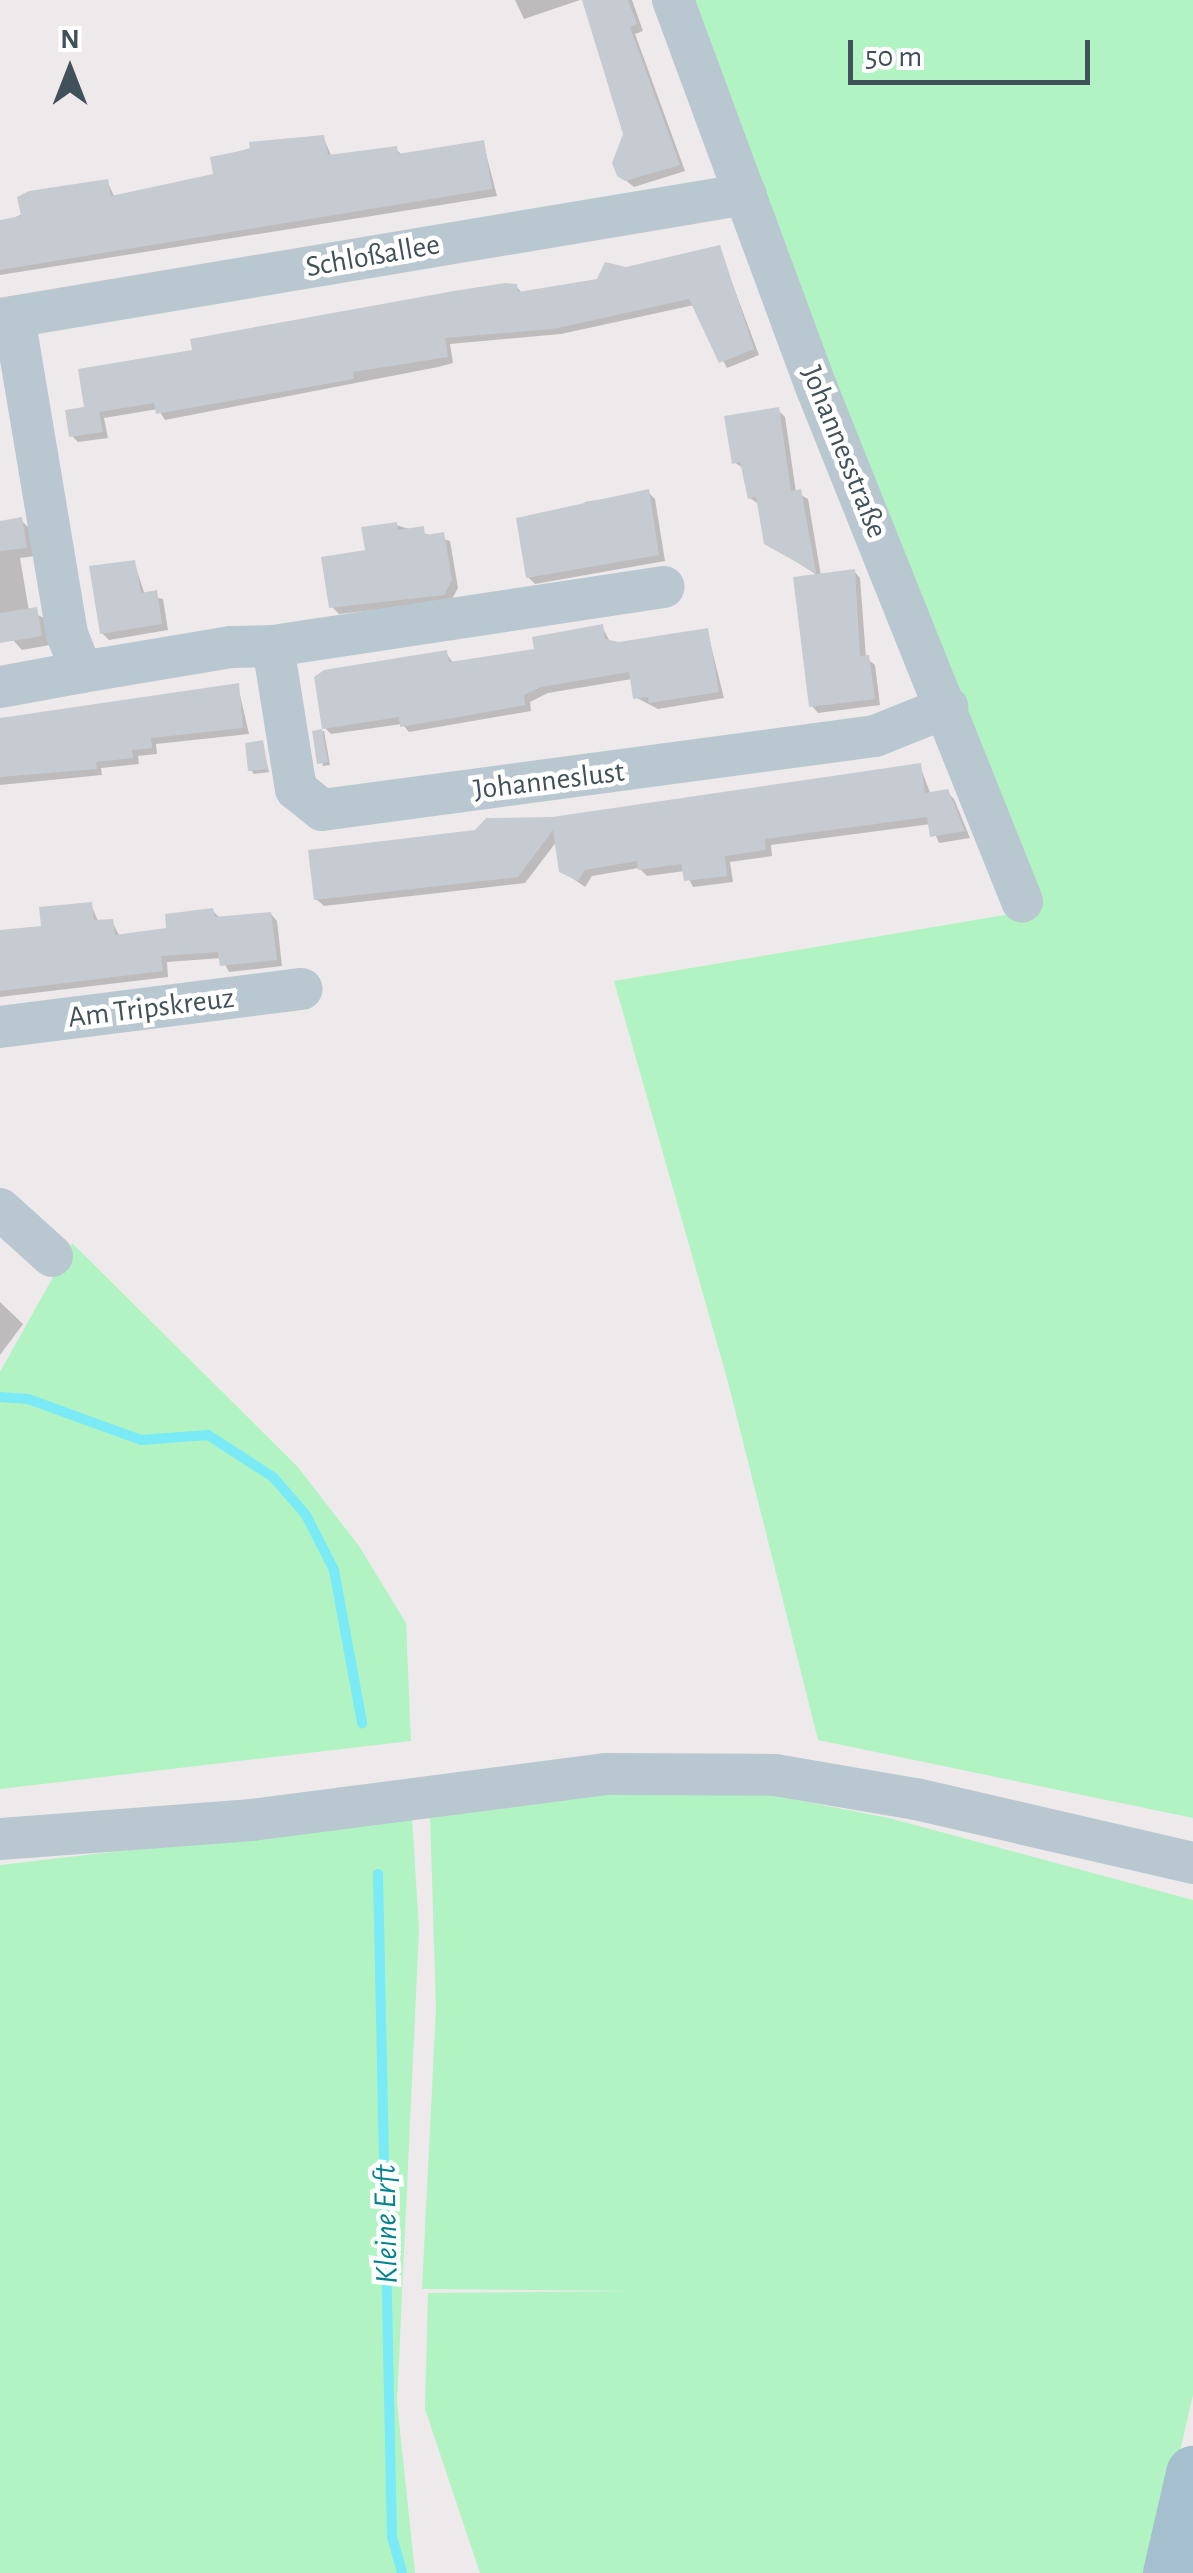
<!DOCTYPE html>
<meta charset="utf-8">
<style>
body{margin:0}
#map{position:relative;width:1193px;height:2573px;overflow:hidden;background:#eeeaeb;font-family:"Alegreya Sans",sans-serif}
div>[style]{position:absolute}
.green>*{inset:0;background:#b1f3c3}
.shadow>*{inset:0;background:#0003}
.stream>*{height:10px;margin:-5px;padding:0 5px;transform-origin:5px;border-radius:5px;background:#79eaf6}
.building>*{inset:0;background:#c6cbd1}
.minor>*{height:42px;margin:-21px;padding:0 21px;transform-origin:21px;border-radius:21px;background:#b9c8d0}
.major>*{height:55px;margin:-27.5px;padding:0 27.5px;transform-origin:27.5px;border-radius:27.5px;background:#a6bfce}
span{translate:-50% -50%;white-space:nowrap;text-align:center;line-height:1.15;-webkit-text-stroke:9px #fff;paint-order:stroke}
.street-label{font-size:30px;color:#41515a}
.water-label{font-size:32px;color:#03828f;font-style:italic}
.north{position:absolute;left:20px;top:20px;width:100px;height:100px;-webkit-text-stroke:8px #fff;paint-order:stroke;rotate:0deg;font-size:28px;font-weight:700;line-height:40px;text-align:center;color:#41515a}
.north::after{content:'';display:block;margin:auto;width:35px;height:45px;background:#41515a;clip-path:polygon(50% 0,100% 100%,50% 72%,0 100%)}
.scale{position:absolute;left:848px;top:40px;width:242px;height:45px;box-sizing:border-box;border:5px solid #41515a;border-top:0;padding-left:12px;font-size:30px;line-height:35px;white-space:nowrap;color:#41515a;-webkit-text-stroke:8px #fff;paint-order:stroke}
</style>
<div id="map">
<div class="green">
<div style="clip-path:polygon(695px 0,1193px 0,1193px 1818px,818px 1740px,728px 1382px,614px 981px,1034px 910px,882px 523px)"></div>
<div style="clip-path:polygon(72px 1243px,297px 1466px,359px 1546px,406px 1623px,411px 1741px,0 1789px,0 1372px)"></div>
<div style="clip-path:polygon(600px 1793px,771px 1795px,889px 1818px,1193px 1900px,1193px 2395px,1152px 2573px,480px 2573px,425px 2409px,428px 2293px,635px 2291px,422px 2289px,436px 2008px,430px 1814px)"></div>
<div style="clip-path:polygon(412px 1817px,419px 1930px,397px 2402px,415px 2573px,0 2573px,0 1865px)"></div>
</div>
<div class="shadow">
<div style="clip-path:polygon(515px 0,580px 0,524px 19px)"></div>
<div style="clip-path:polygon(584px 0,632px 0,643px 31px,635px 34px,685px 171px,634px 187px,619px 175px,625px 134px)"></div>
<div style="clip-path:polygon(323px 137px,332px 157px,396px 149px,402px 155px,483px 142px,497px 196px,0 275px,0 223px,107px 181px,115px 198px,216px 176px,213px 159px,282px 139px)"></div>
<div style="clip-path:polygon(719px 248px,759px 355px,727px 368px,694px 305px,561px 334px,450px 344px,453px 363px,438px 367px,165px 420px,158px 409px,104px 418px,108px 438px,78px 442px,72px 436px,87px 409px,195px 352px,516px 286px,523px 294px,598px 281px)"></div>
<div style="clip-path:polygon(778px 410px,785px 417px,796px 492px,808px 499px,821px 576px,854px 571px,860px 578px,866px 658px,875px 665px,880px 705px,818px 713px,812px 706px,819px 576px,766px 543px,760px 505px,750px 498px,744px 469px,734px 462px)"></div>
<div style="clip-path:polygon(648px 492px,655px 499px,665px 561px,535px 584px,528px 577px,585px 502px)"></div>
<div style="clip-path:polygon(21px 520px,31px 530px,35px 556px,20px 558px,29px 611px,46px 619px,50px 645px,22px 650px,13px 640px,0 642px,0 524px)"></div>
<div style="clip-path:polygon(396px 525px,450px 541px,458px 588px,451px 601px,339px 614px,332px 607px,368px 552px)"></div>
<div style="clip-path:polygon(134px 562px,145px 595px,163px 599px,168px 630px,109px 640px,102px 633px)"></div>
<div style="clip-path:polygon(602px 626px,610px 642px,619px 644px,707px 630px,724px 698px,658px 709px,635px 697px,632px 679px,548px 693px,530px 702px,531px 711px,409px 732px,402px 724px,331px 734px,325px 728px,446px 653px,454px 664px,537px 651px)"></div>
<div style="clip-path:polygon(238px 686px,249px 734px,156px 744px,157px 754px,138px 756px,139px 764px,101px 768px,102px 775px,0 785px,0 721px)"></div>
<div style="clip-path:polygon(324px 731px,330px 765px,323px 766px,315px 733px)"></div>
<div style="clip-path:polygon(262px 742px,269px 772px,254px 774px,251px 770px)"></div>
<div style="clip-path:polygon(920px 766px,931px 795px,947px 792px,954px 799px,970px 838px,939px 843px,931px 824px,771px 845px,772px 856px,730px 862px,733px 882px,693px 887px,685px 871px,647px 876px,639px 868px,592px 876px,585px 887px,562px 871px,557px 841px,525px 883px,324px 906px,316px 899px,477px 832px)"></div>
<div style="clip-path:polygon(91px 905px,99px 923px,112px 921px,120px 937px,169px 930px,212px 910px,219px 917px,271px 914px,277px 921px,282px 966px,229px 972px,222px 958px,167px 962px,168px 977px,0 997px,0 932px,43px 928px)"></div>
<div style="clip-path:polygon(0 1302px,23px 1324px,0 1355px)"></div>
</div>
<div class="stream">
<div style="left:0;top:1397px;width:28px;rotate:4deg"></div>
<div style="left:28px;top:1399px;width:120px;rotate:19.9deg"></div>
<div style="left:141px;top:1440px;width:67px;rotate:-4.3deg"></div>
<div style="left:208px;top:1435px;width:77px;rotate:32.9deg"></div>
<div style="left:273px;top:1477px;width:50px;rotate:49deg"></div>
<div style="left:306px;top:1515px;width:62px;rotate:63deg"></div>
<div style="left:334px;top:1570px;width:156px;rotate:79.6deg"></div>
<div style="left:378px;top:1874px;width:663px;rotate:88.79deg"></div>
<div style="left:392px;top:2537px;width:37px;rotate:74deg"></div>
</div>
<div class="building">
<div style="clip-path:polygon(582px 0,628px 0,637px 24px,630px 27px,680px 165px,625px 181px,617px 176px,612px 163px,623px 134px)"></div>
<div style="clip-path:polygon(324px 135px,328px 155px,397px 146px,398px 154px,484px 140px,492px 189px,0 270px,0 220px,21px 216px,17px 197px,29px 191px,108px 179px,111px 196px,213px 174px,210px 157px,250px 149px,249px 142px)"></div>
<div style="clip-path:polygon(720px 245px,754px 349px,719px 363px,689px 299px,553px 329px,445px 338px,448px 357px,353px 372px,354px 379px,156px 414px,154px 403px,99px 412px,103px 432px,69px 437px,65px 410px,84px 407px,78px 369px,192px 350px,190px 339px,454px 291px,505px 283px,517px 284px,518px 292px,597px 279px,605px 262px,626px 267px)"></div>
<div style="clip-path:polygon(779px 407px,791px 491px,801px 489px,816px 573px,764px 544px,756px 497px,748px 499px,740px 462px,732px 464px,724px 416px)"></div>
<div style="clip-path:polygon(649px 489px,659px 555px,526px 578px,516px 518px)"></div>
<div style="clip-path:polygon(22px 517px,27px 548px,0 551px,0 521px)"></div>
<div style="clip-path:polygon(397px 522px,398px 530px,424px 526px,425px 535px,444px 532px,452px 580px,444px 595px,329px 608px,321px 557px,365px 550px,361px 527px)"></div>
<div style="clip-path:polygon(135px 560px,141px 593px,157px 590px,162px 624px,100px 634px,89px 566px)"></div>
<div style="clip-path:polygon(855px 569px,860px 656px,869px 655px,875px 699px,809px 707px,793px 577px)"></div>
<div style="clip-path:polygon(37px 607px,42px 636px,0 643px,0 613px)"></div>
<div style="clip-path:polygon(603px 624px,605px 639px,619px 642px,708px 628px,719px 692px,649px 703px,648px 697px,633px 699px,629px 672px,541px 687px,524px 695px,525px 705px,459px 717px,400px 727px,399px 717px,322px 729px,314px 677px,324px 670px,447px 650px,449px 662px,534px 649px,532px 637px)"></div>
<div style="clip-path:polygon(239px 683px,243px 728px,151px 738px,152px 748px,132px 750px,133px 758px,96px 762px,97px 769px,0 777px,0 718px)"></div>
<div style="clip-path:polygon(322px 729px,328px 762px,317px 764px,312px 731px)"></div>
<div style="clip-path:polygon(263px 740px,268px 769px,248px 771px,245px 743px)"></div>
<div style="clip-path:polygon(921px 763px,925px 793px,948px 789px,965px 831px,930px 837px,927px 817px,765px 839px,766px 850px,725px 856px,727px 876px,684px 881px,681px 864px,638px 870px,637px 861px,585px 870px,578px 881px,559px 872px,553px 830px,518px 877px,314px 900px,308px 850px,475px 830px,486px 818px,552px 817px)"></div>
<div style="clip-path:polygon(92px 902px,94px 920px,113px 919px,115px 935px,166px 928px,165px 914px,213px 908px,215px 917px,271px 912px,277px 960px,220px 966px,218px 952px,161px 956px,163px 971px,0 991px,0 930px,41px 926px,39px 907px)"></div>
</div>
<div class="minor">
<div style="left:673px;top:0;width:415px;rotate:69.7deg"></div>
<div style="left:817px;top:389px;width:552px;rotate:68.18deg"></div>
<div style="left:14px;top:317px;width:321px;rotate:80.5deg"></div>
<div style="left:67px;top:634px;width:41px;rotate:68.5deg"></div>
<div style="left:82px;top:672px;width:151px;rotate:-9.5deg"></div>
<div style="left:231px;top:647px;width:42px;rotate:-1.4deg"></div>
<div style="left:273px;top:646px;width:145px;rotate:80.9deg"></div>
<div style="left:296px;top:789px;width:33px;rotate:39deg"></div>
<div style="left:322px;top:810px;width:558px;rotate:-7.62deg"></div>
<div style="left:875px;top:736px;width:78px;rotate:-21.9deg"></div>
<div style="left:0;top:319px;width:756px;rotate:-9.51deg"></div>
<div style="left:273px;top:646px;width:395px;rotate:-8.6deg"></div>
<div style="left:0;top:687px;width:83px;rotate:-10.4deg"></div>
<div style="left:0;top:1027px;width:304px;rotate:-7.2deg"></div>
<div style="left:0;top:1209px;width:70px;rotate:42.1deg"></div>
<div style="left:0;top:1839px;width:253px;rotate:-4.3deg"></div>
<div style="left:252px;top:1820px;width:356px;rotate:-7.4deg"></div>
<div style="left:605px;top:1774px;width:170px;rotate:0.3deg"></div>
<div style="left:775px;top:1775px;width:143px;rotate:9.7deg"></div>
<div style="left:916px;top:1799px;width:284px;rotate:13deg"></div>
</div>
<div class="major">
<div style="left:1170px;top:2573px;width:103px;rotate:-77deg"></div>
</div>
<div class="street-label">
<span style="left:373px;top:256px;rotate:-10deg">Schloßallee</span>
<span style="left:844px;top:452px;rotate:68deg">Johannesstraße</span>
<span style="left:549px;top:781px;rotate:-7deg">Johanneslust</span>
<span style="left:151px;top:1008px;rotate:-7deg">Am Tripskreuz</span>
</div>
<div class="water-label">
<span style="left:386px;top:2224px;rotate:-91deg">Kleine Erft</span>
</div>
<div class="north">N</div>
<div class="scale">50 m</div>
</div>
